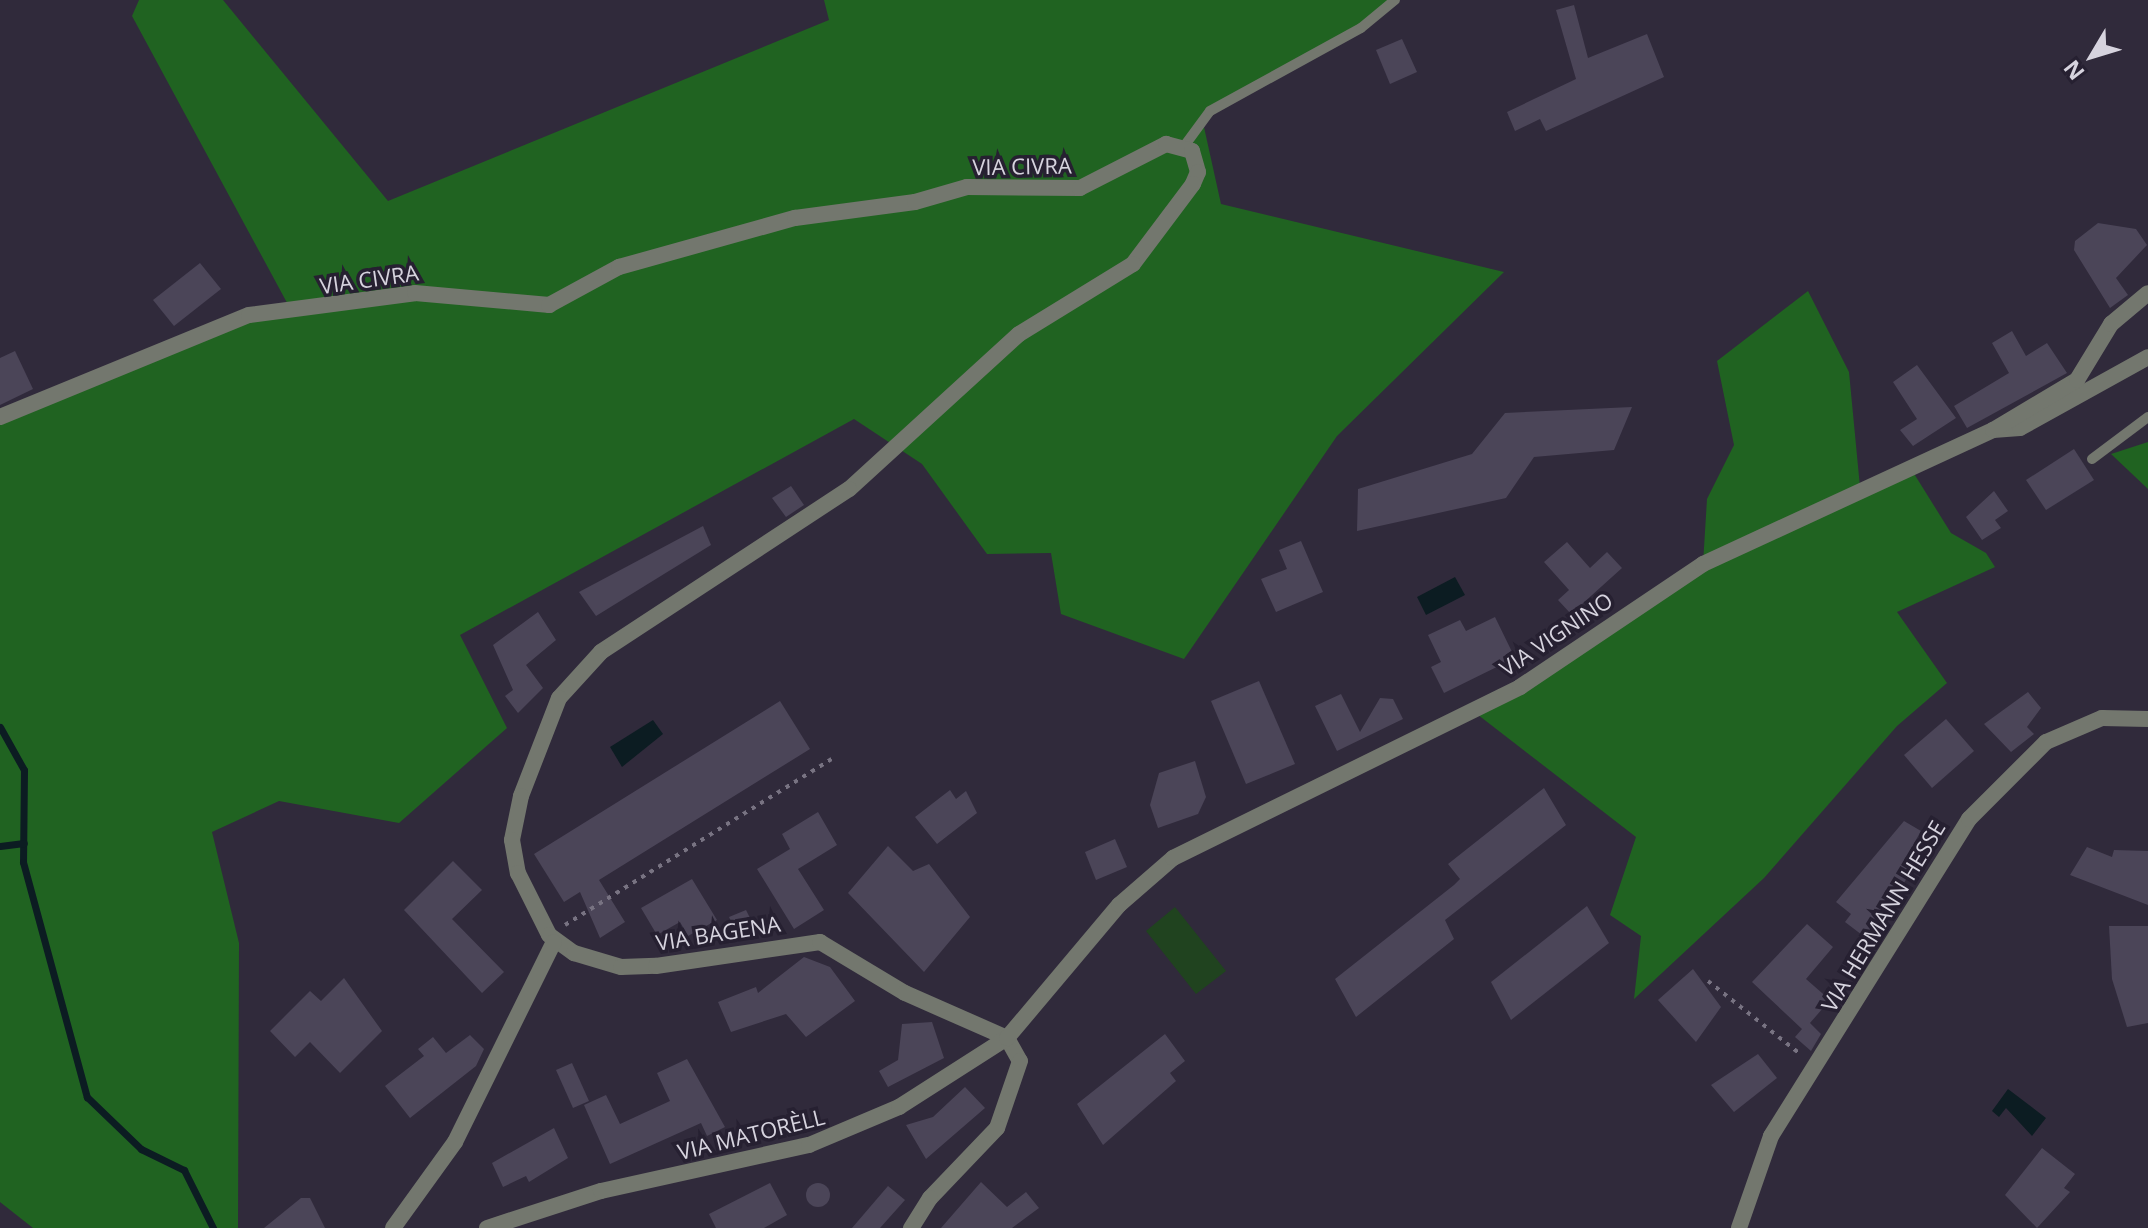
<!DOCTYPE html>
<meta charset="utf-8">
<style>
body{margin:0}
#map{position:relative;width:2148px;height:1228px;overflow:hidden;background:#302a3b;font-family:"Open Sans",sans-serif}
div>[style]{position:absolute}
.green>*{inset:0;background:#20431f}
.forest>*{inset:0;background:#206321}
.water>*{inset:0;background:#0c1c22}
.stream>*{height:7px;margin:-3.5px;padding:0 3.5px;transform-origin:3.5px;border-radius:3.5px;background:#0c1c22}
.building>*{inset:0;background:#4b4558}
.round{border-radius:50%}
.path>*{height:4px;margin-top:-2px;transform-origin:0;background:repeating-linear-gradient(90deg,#787382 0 4px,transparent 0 10px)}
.service>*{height:10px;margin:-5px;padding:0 5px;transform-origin:5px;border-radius:5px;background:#73776e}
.minor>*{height:16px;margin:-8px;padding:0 8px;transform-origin:8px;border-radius:8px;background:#73776e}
span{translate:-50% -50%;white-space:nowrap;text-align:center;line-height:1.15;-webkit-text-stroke:7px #262031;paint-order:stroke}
.street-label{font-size:22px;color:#d6d3de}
.north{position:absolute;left:2052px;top:16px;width:80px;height:80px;-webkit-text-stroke:6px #262031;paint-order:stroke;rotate:232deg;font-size:22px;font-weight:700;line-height:32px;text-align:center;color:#d6d3de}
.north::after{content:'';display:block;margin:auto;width:28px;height:36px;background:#d6d3de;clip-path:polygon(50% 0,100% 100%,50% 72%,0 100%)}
</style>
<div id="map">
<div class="green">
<div style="clip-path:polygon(1175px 907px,1226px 971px,1196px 994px,1146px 931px)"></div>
</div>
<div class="forest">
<div style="clip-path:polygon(139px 0,223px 0,388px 201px,829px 20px,824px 0,1395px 0,1361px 28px,1202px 118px,1221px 204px,1504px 272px,1337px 436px,1184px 659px,1061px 614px,1051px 553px,987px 554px,922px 464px,854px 419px,460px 635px,507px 728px,399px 823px,279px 801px,212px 832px,239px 943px,238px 1228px,33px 1228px,0 1202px,0 417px,235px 319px,292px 312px,132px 16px)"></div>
<div style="clip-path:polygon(1808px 291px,1849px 372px,1860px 487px,1908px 464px,1951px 533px,1986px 553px,1995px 567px,1897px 612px,1947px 683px,1897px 726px,1764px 878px,1634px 999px,1641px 936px,1610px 915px,1636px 837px,1473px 711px,1703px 564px,1707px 499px,1734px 445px,1717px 361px)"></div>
<div style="clip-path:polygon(2148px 442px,2148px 489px,2111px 454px)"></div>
</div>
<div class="water">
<div style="clip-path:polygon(1455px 577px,1465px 595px,1426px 615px,1417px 597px)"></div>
<div style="clip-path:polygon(653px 720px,663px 734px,622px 767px,610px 747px)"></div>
<div style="clip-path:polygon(2008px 1089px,2046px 1118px,2032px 1136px,2006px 1108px,1999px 1117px,1992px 1111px)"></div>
</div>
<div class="stream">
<div style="left:0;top:727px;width:49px;rotate:60.8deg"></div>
<div style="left:24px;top:770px;width:92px;rotate:90.6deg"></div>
<div style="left:23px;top:862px;width:244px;rotate:74.8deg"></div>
<div style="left:87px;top:1097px;width:75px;rotate:43.9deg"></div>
<div style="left:141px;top:1149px;width:48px;rotate:26deg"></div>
<div style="left:184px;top:1170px;width:65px;rotate:63.4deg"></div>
<div style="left:0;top:846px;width:24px;rotate:-7deg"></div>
</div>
<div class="building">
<div style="clip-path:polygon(1574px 5px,1588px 58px,1647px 34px,1664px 77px,1546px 131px,1540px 119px,1515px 131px,1507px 112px,1576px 79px,1556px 10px)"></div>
<div style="clip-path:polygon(1402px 39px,1417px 72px,1390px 84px,1376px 50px)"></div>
<div style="clip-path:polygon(2098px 223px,2136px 229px,2147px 245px,2116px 278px,2128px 295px,2110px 308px,2074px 250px,2075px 241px)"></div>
<div style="clip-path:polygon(200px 263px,221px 289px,174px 326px,153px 300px)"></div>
<div style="clip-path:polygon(2012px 331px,2026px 356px,2047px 343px,2067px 373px,1967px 428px,1954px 406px,2009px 373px,1992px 343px)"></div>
<div style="clip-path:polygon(15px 351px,33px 389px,0 405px,0 358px)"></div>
<div style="clip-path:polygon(1917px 365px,1956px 418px,1913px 446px,1900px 430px,1917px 419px,1893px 382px)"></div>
<div style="clip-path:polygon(1632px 407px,1614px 450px,1534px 457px,1506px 498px,1357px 531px,1358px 489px,1472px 454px,1505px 413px)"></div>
<div style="clip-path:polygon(2074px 449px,2094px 480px,2046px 510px,2026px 480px)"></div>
<div style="clip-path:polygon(791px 486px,804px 505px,786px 517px,772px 498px)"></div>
<div style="clip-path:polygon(1994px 491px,2008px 511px,1995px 520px,2001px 528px,1982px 540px,1966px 517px)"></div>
<div style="clip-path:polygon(703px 526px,711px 545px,596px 616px,579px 592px)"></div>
<div style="clip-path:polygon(1301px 541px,1323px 592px,1276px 612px,1261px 579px,1287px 569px,1279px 550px)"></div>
<div style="clip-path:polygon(1567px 542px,1590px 568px,1607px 552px,1622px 568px,1571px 614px,1558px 600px,1569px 590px,1544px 562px)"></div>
<div style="clip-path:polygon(538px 612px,556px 640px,526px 665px,543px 688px,518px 713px,505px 696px,513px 690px,493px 645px)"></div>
<div style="clip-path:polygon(1495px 617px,1515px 658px,1444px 693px,1431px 667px,1441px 662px,1428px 635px,1460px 620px,1466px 631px)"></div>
<div style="clip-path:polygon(1259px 681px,1295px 764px,1246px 784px,1211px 701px)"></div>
<div style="clip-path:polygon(2028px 692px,2041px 708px,2027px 727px,2034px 734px,2011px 752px,1984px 724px)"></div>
<div style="clip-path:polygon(1341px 694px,1360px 732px,1380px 698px,1393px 699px,1403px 719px,1337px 751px,1315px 706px)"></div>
<div style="clip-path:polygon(780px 701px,810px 749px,599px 880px,625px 922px,600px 938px,580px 892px,564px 902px,534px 854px)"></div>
<div style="clip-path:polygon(1946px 719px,1974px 751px,1932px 788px,1904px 755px)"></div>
<div style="clip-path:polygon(1195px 761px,1206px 797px,1198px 814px,1158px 828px,1150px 805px,1159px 773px)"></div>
<div style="clip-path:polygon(1544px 788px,1566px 825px,1445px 920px,1454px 939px,1356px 1017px,1335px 979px,1454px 885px,1460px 879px,1448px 864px)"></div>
<div style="clip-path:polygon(950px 790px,956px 799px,966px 791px,977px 813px,937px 844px,915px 817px)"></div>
<div style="clip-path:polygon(818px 812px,837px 845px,798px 869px,824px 910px,794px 929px,757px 869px,790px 849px,782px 834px)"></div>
<div style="clip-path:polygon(1904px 821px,1921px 831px,1908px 854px,1918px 859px,1870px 941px,1845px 922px,1851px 914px,1836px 902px)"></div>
<div style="clip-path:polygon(1115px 839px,1127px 867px,1096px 880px,1085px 852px)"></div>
<div style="clip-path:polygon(888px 846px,913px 871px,929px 864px,970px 917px,924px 972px,848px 893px)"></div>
<div style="clip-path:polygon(2087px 847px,2112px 857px,2114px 850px,2148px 851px,2148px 905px,2070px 875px)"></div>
<div style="clip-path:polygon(453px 861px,482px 890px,452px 919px,504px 972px,482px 993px,404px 910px)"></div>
<div style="clip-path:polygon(692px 879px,717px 920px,688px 936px,680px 922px,657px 935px,641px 908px)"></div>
<div style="clip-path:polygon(1587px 906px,1609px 943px,1511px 1020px,1491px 982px)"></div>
<div style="clip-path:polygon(746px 910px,757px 932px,740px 940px,729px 917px)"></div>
<div style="clip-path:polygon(1807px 924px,1833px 947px,1806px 979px,1830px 1000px,1810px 1023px,1821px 1034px,1811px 1051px,1795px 1037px,1802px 1029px,1752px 982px)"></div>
<div style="clip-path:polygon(2109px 926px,2148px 926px,2148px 1023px,2127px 1027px,2112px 979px)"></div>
<div style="clip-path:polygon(804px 957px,830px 967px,855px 1001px,806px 1037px,786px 1014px,731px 1032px,718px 1002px,756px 987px,758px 993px)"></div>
<div style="clip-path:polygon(1693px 969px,1721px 1007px,1696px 1042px,1658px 1000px)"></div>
<div style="clip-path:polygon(344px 978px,382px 1031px,340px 1073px,310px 1042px,295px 1057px,270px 1031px,310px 991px,321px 1001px)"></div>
<div style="clip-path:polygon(932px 1022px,944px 1058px,888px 1087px,879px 1071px,898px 1060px,902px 1024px)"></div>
<div style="clip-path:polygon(1165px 1034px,1185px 1061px,1170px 1073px,1176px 1081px,1103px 1145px,1077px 1104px)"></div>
<div style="clip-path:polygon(470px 1035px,484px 1049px,476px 1066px,410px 1118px,385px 1086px,424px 1056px,418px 1049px,433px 1037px,446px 1053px)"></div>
<div style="clip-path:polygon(1758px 1054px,1777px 1078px,1734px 1112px,1711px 1085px)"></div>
<div style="clip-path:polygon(687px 1059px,725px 1127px,707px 1136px,701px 1123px,610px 1164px,584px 1105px,606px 1095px,620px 1124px,670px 1101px,657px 1073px)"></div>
<div style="clip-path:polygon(572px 1063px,589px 1101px,573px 1108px,556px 1070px)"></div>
<div style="clip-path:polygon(965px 1087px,985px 1108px,926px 1159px,906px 1125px,933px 1117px)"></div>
<div style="clip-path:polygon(554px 1128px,568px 1158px,529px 1182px,526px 1176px,503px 1187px,492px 1163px)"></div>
<div style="clip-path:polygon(2042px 1148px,2075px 1174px,2064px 1188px,2070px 1192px,2037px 1228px,2005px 1195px)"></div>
<div style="clip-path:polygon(981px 1182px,1007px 1207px,1026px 1192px,1039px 1208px,1012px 1228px,941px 1228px)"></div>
<div style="clip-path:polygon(770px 1183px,787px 1215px,764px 1228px,716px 1228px,709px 1214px)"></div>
<div class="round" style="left:806px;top:1183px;width:24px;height:24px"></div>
<div style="clip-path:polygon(888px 1186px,905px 1200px,880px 1228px,852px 1228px)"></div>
<div style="clip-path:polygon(301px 1198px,310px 1198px,325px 1228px,264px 1228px)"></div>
</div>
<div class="path">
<div style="left:565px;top:925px;width:314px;rotate:-31.9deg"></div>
<div style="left:1708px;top:981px;width:117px;rotate:38.4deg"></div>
</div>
<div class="service">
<div style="left:1185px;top:145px;width:42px;rotate:-53.7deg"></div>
<div style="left:1210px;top:111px;width:172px;rotate:-28.8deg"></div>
<div style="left:1361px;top:28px;width:44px;rotate:-39.5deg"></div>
<div style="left:2092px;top:459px;width:70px;rotate:-36.9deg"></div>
</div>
<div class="minor">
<div style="left:0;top:417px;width:269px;rotate:-22.3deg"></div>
<div style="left:249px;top:315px;width:167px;rotate:-7.5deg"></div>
<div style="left:415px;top:293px;width:135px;rotate:5.1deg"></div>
<div style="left:549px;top:305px;width:80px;rotate:-28.5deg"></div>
<div style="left:619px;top:267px;width:183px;rotate:-15.6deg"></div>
<div style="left:795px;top:218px;width:121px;rotate:-7.6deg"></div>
<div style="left:915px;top:202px;width:54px;rotate:-16.1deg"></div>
<div style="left:967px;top:187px;width:113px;rotate:0.5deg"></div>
<div style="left:1080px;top:188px;width:97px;rotate:-27.1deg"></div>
<div style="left:1166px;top:144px;width:27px;rotate:15deg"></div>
<div style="left:1192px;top:151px;width:22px;rotate:74deg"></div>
<div style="left:1198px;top:172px;width:13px;rotate:113deg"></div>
<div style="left:1193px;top:184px;width:100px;rotate:126.9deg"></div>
<div style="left:1133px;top:264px;width:134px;rotate:148.4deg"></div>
<div style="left:1019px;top:334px;width:230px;rotate:137.6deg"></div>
<div style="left:849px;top:489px;width:297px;rotate:146.7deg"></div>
<div style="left:601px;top:652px;width:62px;rotate:132.4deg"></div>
<div style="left:559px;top:698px;width:105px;rotate:111.2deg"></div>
<div style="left:521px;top:796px;width:45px;rotate:101.6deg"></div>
<div style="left:512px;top:840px;width:34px;rotate:80deg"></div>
<div style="left:518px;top:873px;width:69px;rotate:63.4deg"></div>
<div style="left:549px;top:935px;width:31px;rotate:36deg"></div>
<div style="left:574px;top:953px;width:49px;rotate:16.6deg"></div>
<div style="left:621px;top:967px;width:35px;rotate:-2deg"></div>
<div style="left:656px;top:966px;width:166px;rotate:-8.3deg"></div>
<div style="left:820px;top:942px;width:99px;rotate:31deg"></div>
<div style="left:905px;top:993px;width:111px;rotate:23.8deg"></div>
<div style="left:1007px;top:1038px;width:26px;rotate:61deg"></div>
<div style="left:1020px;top:1061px;width:71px;rotate:108.9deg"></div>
<div style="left:997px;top:1128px;width:97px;rotate:133.7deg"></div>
<div style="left:930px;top:1198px;width:36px;rotate:122deg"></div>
<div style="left:1993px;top:430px;width:27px;rotate:-4deg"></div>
<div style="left:2020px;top:428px;width:146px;rotate:-29deg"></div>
<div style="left:393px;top:1228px;width:106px;rotate:-54.2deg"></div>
<div style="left:455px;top:1142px;width:223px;rotate:-63.7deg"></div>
<div style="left:487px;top:1228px;width:120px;rotate:-18deg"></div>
<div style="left:601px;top:1191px;width:213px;rotate:-12.5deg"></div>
<div style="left:809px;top:1145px;width:98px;rotate:-22.9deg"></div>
<div style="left:899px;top:1107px;width:128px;rotate:-32.6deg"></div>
<div style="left:1007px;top:1038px;width:174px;rotate:-49.9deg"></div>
<div style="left:1119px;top:905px;width:72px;rotate:-41deg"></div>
<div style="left:1173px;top:858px;width:387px;rotate:-26.2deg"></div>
<div style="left:1520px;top:687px;width:220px;rotate:-33.9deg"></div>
<div style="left:1703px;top:564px;width:319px;rotate:-24.8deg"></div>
<div style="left:1993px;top:430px;width:98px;rotate:-30.8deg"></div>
<div style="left:2077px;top:380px;width:66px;rotate:-58.7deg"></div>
<div style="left:2111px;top:324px;width:48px;rotate:-40deg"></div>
<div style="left:1739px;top:1228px;width:97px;rotate:-70.8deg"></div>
<div style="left:1771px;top:1136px;width:374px;rotate:-58deg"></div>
<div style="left:1969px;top:819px;width:109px;rotate:-45deg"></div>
<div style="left:2046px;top:742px;width:61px;rotate:-23.2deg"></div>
<div style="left:2102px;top:718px;width:46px;rotate:1.2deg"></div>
</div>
<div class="street-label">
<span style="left:1022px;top:166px;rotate:-1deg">VIA CIVRA</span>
<span style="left:369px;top:279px;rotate:-8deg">VIA CIVRA</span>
<span style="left:1556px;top:634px;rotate:-34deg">VIA VIGNINO</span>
<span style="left:1883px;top:916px;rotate:-59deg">VIA HERMANN HESSE</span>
<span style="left:718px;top:933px;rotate:-9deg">VIA BAGENA</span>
<span style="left:751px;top:1134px;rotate:-14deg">VIA MATORÈLL</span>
</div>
<div class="north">N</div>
</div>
